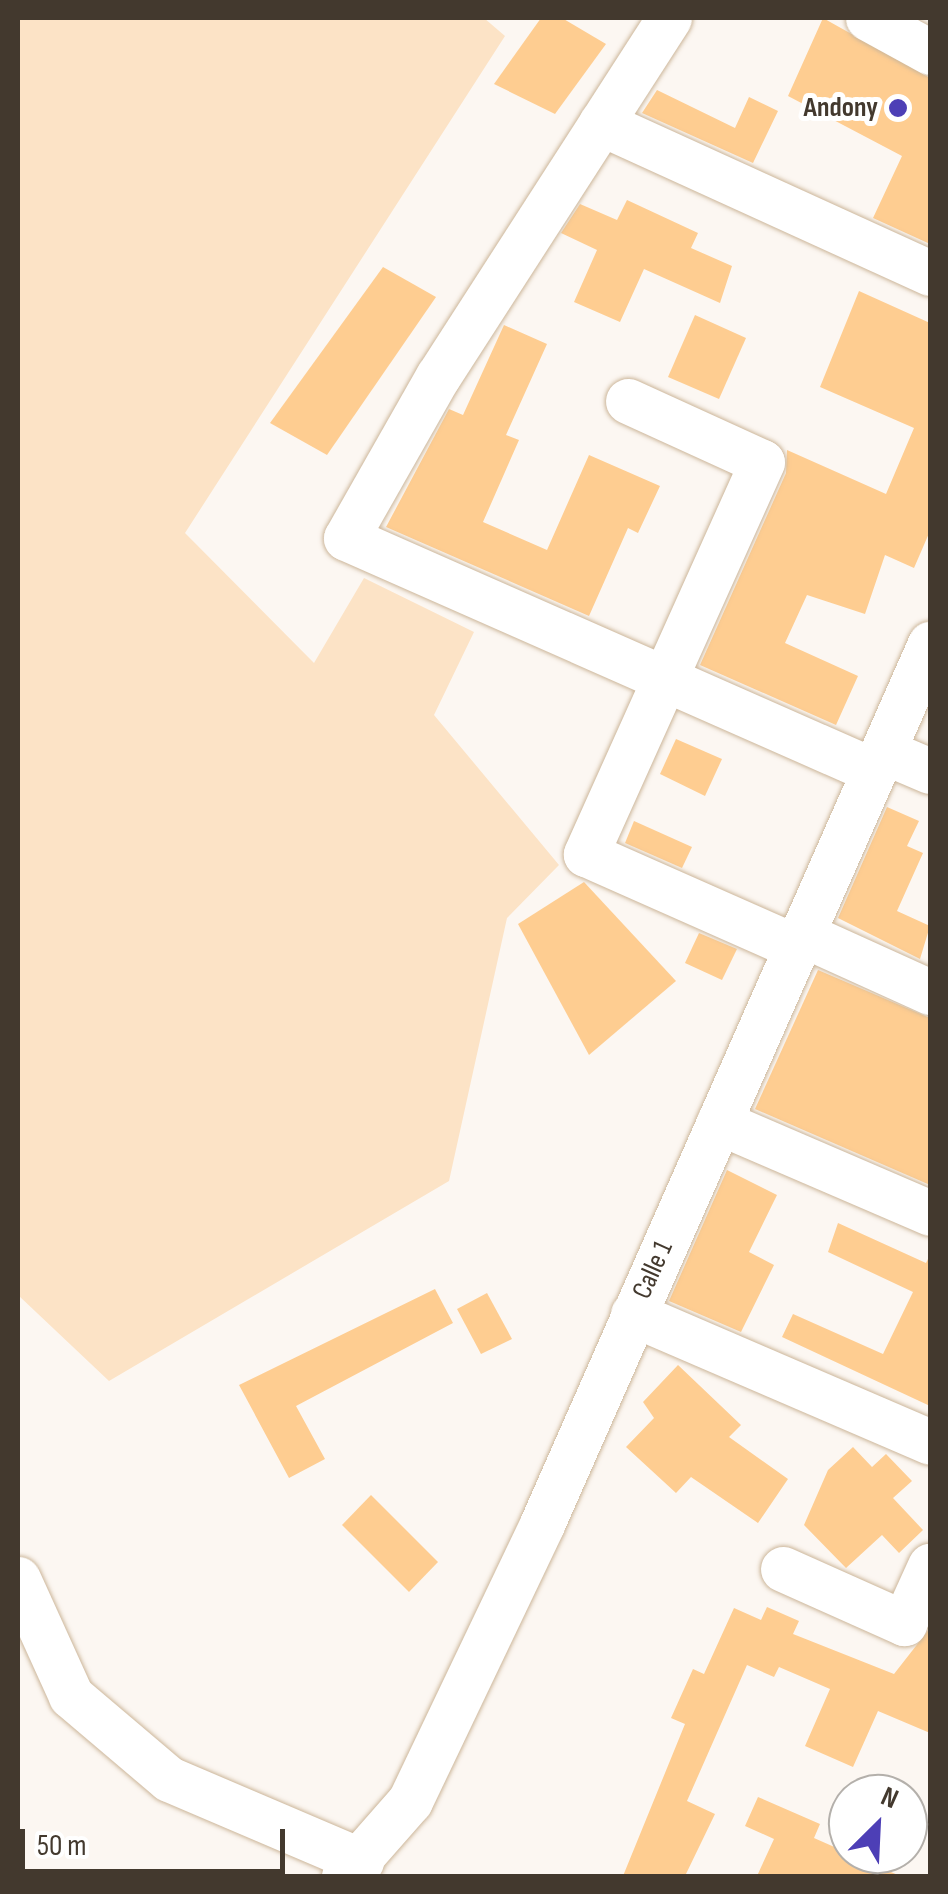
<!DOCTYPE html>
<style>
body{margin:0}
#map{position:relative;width:948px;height:1894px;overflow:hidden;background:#fcf7f2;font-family:"Sofia Sans Condensed",sans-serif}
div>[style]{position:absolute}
.green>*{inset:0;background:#fce3c6}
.building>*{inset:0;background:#fecd91}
.roads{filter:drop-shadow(0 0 2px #ccb69a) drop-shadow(0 0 2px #ccb69a)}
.minor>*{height:45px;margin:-22.5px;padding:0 22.5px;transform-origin:22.5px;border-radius:22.5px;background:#fff}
.dots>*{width:28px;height:28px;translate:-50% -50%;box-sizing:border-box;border:5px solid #fff;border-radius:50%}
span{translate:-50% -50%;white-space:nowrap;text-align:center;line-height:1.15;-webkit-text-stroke:10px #fff;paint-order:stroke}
.poi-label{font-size:28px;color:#43392e;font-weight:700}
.right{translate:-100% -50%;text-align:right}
.street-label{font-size:28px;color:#43392e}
.frame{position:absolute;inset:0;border:20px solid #43392e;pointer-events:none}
.north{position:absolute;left:828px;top:1774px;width:100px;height:100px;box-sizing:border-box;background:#fff;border:2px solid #b4b0ab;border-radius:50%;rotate:24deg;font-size:28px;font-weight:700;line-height:40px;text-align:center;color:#43392e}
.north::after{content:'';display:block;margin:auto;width:35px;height:45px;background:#4d3fb6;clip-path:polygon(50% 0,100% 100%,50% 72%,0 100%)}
.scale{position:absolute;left:20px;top:1829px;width:265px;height:45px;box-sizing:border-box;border:5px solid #43392e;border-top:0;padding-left:12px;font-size:30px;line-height:35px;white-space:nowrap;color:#43392e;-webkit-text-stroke:8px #fff;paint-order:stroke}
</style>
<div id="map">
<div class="green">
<div style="clip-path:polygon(18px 18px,484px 18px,505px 36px,185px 533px,314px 663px,364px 578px,474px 632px,434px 715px,559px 865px,507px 918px,449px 1181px,109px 1381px,18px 1295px)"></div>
</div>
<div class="building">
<div style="clip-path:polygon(541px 18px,562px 18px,606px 44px,555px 114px,494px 84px)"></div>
<div style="clip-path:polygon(823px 18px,930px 78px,930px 244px,873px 218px,902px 156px,788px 96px)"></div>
<div style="clip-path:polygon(657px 90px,735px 128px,749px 97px,778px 111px,753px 163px,642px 113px)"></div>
<div style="clip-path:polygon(627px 200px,698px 233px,691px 248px,732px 266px,720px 303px,644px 269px,620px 322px,574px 302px,597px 250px,561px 233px,580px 204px,617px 220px)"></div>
<div style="clip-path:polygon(383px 267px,436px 297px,327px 455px,270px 423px)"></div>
<div style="clip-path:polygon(859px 291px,930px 323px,930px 531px,914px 568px,885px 555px,865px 614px,807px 595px,785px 643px,858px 676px,836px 725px,700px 665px,786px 473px,787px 450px,886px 494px,914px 428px,820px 387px)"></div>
<div style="clip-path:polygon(695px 315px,746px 338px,719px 399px,668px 377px)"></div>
<div style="clip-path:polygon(504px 325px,547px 344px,506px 435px,519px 440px,483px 522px,547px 550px,589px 455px,660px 486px,638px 533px,628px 528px,589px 616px,386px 527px,449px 409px,463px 415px)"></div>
<div style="clip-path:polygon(676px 739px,722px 759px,705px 796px,660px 774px)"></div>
<div style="clip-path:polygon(887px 807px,919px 821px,907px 846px,923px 853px,897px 911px,930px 926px,920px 959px,838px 918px)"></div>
<div style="clip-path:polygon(634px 821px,692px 847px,682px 868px,625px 843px)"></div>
<div style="clip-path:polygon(584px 882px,676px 981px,589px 1055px,518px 924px)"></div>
<div style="clip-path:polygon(699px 933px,737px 949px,722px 980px,685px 963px)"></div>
<div style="clip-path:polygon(818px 970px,930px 1018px,930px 1185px,755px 1109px)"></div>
<div style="clip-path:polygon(727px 1170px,777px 1195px,749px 1252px,774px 1265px,741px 1332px,669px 1301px)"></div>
<div style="clip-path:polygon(838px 1223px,926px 1263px,930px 1255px,930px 1406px,782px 1337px,793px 1314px,883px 1354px,913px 1292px,828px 1252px)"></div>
<div style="clip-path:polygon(435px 1289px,453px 1323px,296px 1406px,325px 1459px,289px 1478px,239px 1385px)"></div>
<div style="clip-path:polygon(487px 1293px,512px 1339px,481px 1354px,457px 1309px)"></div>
<div style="clip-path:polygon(678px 1365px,741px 1425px,729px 1437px,788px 1479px,758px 1523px,691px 1477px,676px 1493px,626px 1447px,654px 1418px,643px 1402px)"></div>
<div style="clip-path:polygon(853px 1447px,872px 1467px,886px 1454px,912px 1481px,893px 1498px,923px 1530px,899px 1553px,882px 1535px,846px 1568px,804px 1525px,828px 1470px)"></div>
<div style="clip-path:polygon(371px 1495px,438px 1562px,409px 1592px,342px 1525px)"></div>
<div style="clip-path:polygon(767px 1607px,799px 1621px,793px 1634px,894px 1674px,930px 1628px,930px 1733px,878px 1711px,853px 1767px,805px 1746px,830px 1689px,779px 1667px,774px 1677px,747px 1665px,687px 1801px,715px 1814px,685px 1876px,623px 1876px,685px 1724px,671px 1718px,693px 1669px,704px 1674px,734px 1608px,761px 1620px)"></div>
<div style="clip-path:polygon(758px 1797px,820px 1824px,814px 1838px,900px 1876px,757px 1876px,774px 1839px,745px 1826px)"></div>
</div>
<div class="roads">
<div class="minor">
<div style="left:669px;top:18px;width:426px;rotate:122.8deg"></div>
<div style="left:438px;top:376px;width:186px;rotate:119.6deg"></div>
<div style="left:346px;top:538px;width:577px;rotate:23.81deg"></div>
<div style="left:868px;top:18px;width:71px;rotate:28.7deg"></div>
<div style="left:601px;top:123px;width:362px;rotate:24.5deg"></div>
<div style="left:628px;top:401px;width:147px;rotate:24.5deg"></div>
<div style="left:762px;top:462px;width:430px;rotate:114.2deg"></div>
<div style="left:586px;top:854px;width:230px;rotate:23.9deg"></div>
<div style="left:883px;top:751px;width:51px;rotate:23.1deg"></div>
<div style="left:802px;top:934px;width:141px;rotate:24.4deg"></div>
<div style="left:719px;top:1122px;width:230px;rotate:23.3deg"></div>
<div style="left:633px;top:1314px;width:323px;rotate:23.3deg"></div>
<div style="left:783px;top:1569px;width:133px;rotate:24.1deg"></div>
<div style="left:904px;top:1623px;width:63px;rotate:-65.5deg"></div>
<div style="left:18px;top:1579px;width:128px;rotate:65.6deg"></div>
<div style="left:71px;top:1696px;width:128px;rotate:40.3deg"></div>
<div style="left:169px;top:1779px;width:209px;rotate:23.1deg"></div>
<div style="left:344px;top:1876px;width:100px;rotate:-48.7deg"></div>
<div style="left:410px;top:1801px;width:307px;rotate:-64.5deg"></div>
<div style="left:542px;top:1524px;width:962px;rotate:-66.21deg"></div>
</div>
</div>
<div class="dots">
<div style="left:898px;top:108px;background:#4d3fb6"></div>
</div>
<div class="poi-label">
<span class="right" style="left:878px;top:108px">Andony</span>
</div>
<div class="street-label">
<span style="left:653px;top:1270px;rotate:-66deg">Calle 1</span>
</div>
<div class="frame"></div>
<div class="north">N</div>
<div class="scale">50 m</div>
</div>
